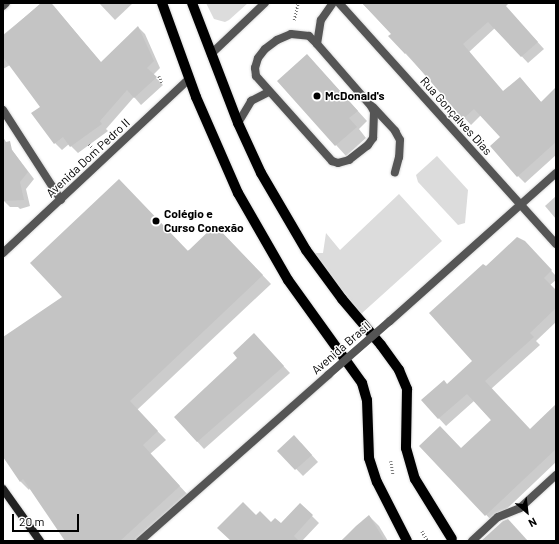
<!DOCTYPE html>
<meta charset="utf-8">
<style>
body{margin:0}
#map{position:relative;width:559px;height:544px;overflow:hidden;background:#fff;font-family:Barlow,sans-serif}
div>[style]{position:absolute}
.green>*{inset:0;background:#dcdcdc}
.shadow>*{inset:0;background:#0003}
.building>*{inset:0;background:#c4c4c4}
.path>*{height:2.5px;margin-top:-1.25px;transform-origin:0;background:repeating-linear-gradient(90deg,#777 0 1px,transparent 0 3px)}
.roads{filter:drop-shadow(0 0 1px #dbdbdb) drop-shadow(0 0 1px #dbdbdb)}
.lane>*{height:8px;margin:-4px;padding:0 4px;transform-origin:4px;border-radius:4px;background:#555}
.street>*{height:8px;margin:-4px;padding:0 4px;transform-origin:4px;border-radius:4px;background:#555}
.secondary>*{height:8px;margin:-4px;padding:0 4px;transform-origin:4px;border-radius:4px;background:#222}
.primary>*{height:10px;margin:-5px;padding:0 5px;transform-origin:5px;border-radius:5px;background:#000}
.street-bridge>*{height:8px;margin:-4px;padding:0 4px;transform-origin:4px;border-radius:4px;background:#555}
.dots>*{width:11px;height:11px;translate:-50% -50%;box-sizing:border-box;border:2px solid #fff;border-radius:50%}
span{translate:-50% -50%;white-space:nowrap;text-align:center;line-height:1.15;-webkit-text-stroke:3px #fff;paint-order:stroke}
.poi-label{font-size:12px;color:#000;font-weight:700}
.left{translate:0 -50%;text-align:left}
.street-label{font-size:12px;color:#000}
.frame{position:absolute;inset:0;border:4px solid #000;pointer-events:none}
.north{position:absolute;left:507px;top:492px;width:40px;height:40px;-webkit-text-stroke:3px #fff;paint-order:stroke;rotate:152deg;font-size:11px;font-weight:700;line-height:16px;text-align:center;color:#000}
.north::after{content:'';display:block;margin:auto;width:14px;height:18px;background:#000;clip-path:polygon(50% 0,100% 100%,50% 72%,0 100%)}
.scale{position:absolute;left:12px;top:514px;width:67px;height:18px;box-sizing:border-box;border:2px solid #000;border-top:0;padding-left:5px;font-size:12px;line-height:14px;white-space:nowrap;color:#000;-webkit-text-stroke:3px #fff;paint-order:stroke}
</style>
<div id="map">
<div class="green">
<div style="clip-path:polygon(206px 3px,248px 3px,229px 20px,225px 22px,214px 19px)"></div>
<div style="clip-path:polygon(437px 156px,468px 190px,465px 223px,458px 225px,418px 182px,416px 175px)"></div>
<div style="clip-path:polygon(399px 194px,442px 241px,361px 314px,326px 270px,315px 253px,323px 253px,326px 233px,340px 250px)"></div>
</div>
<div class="shadow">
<div style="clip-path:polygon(42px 3px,51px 3px,54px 6px,101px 63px,138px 27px,145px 34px,160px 68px,153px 75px,163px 85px,141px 105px,134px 97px,106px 129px,108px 131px,78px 153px,69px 144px,62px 150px,55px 143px,41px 107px,10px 65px,3px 69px,3px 35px)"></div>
<div style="clip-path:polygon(99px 3px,133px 3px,115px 20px)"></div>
<div style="clip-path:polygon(362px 3px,502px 3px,544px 49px,528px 63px,495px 28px,469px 52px,503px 92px,520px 78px,541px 102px,556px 95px,556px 155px,525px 183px,518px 176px,501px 137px,481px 115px,471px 125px,405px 53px,392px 34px)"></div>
<div style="clip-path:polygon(307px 55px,367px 121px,359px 129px,366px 138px,346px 156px,278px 81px)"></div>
<div style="clip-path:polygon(12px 150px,34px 179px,26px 189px,30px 206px,20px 209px,18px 207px,10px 207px,3px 200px,3px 157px)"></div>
<div style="clip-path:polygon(556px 196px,556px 219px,545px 206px)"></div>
<div style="clip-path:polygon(223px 234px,271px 284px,137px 410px,166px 440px,150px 454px,188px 495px,137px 541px,66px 541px,30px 488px,29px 490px,21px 482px,3px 455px,3px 338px)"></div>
<div style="clip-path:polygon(532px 250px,556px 276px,556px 280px,550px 285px,556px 291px,556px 322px,536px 341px,540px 345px,491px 389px,530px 431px,556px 405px,556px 462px,493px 522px,420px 446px,461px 449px,492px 421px,474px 401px,446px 426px,422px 400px,447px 385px,474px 361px,486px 268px)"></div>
<div style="clip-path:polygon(261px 342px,290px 373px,204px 449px,175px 417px)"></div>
<div style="clip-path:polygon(301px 443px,318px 462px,303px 476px,279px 451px)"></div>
<div style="clip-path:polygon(300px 504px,319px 523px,302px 541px,232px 541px,256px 517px,271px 523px,281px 525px)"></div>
<div style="clip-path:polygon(369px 516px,379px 526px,388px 541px,341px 541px)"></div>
</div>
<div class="building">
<div style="clip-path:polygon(41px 3px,51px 3px,101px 62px,138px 26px,154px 61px,147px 68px,157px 77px,134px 98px,127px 90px,100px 121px,102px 124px,70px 147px,63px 137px,54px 144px,31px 113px,40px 107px,3px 57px,3px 36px)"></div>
<div style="clip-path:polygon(362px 3px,509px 3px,506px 6px,538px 42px,521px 57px,488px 22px,463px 44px,503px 91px,520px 77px,541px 102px,556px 87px,556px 142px,517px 177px,490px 146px,500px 137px,474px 109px,463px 119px,406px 53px,405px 54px,388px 36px,391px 34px)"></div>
<div style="clip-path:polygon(307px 54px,358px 111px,349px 118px,357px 127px,335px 146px,277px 81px)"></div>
<div style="clip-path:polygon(3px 137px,6px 142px,10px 141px,12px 150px,28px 172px,20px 182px,24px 200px,3px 201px)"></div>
<div style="clip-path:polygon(119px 179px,188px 251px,215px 225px,263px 275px,130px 401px,158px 431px,143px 445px,180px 486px,120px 541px,65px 541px,23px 479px,20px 482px,3px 457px,3px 337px,62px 297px,30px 263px)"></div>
<div style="clip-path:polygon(517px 237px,525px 241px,552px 270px,544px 278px,556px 290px,556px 308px,530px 333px,534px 337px,485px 381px,530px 429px,556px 404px,556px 449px,485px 516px,419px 446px,440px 426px,461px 448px,491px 420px,467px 394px,438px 419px,421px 400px,444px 380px,447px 384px,472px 361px,429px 313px,483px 264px,486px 266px)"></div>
<div style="clip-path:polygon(254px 333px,284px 366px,197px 442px,174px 417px,237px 358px,233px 353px)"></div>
<div style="clip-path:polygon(294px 435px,312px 455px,295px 470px,277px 451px)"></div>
<div style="clip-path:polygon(243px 502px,256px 515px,260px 511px,271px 522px,275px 518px,281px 523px,300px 503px,313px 515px,294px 536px,299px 541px,231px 541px,217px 528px)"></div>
<div style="clip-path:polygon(369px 515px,385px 541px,341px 541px,356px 526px)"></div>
<div style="clip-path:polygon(508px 519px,528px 541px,481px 541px,503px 521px)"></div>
</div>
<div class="path">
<div style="left:294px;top:20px;width:17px;rotate:-77deg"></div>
<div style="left:159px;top:76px;width:8px;rotate:67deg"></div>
<div style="left:89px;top:144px;width:7px;rotate:45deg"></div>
<div style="left:391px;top:461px;width:13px;rotate:81deg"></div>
<div style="left:422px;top:531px;width:12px;rotate:59deg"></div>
</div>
<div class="roads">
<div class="lane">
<div style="left:291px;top:34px;width:18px;rotate:6deg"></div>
<div style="left:309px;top:36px;width:11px;rotate:45deg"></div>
<div style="left:317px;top:44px;width:82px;rotate:48.9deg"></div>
<div style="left:371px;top:106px;width:7px;rotate:63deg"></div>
<div style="left:374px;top:112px;width:26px;rotate:92deg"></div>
<div style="left:373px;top:138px;width:9px;rotate:126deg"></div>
<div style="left:368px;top:145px;width:24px;rotate:142deg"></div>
<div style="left:349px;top:160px;width:11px;rotate:165deg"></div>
<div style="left:338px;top:163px;width:6px;rotate:-162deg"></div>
<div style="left:332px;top:161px;width:114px;rotate:-131.8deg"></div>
<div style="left:256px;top:76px;width:8px;rotate:-97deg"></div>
<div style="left:255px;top:68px;width:10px;rotate:-73deg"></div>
<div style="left:258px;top:58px;width:11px;rotate:-52deg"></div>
<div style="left:265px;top:49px;width:15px;rotate:-37deg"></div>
<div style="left:277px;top:40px;width:15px;rotate:-23deg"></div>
<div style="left:317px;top:44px;width:24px;rotate:-81deg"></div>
<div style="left:321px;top:20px;width:21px;rotate:-55deg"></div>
<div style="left:373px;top:107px;width:33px;rotate:47deg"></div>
<div style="left:395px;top:131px;width:10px;rotate:61deg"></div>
<div style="left:400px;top:140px;width:17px;rotate:93deg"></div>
<div style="left:399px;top:157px;width:16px;rotate:105deg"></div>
<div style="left:238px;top:123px;width:26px;rotate:-59deg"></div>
<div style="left:251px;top:101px;width:20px;rotate:-27deg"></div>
</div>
<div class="street">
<div style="left:339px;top:3px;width:324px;rotate:48deg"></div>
<div style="left:3px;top:6px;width:4px;rotate:-45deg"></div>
<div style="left:211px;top:54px;width:74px;rotate:-43.4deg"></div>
<div style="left:3px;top:110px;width:107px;rotate:57.2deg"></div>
<div style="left:3px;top:253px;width:255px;rotate:-43.1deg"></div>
<div style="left:390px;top:321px;width:222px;rotate:-41.7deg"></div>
<div style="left:140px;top:541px;width:251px;rotate:-41.4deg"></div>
<div style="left:472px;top:541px;width:35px;rotate:-43deg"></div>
<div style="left:498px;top:517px;width:24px;rotate:-22deg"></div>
<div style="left:520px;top:508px;width:49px;rotate:-42.5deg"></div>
</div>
<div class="secondary">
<div style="left:3px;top:489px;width:64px;rotate:54.6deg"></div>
</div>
<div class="primary">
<div style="left:162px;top:3px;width:100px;rotate:70.1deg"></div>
<div style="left:196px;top:97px;width:105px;rotate:66.4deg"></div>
<div style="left:238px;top:193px;width:100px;rotate:60.1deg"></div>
<div style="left:288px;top:280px;width:127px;rotate:54.3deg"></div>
<div style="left:362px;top:383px;width:18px;rotate:74deg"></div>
<div style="left:367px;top:400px;width:58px;rotate:88deg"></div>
<div style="left:369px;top:458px;width:25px;rotate:72deg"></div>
<div style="left:377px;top:482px;width:66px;rotate:63deg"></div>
<div style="left:192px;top:3px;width:129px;rotate:69deg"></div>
<div style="left:238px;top:123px;width:55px;rotate:65.3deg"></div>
<div style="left:261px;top:173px;width:89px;rotate:59.7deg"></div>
<div style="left:306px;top:250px;width:61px;rotate:53.7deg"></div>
<div style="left:342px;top:299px;width:60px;rotate:49.7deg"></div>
<div style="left:381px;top:345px;width:31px;rotate:54deg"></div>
<div style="left:399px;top:370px;width:21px;rotate:67deg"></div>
<div style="left:407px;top:389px;width:59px;rotate:91deg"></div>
<div style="left:406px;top:448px;width:32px;rotate:74deg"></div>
<div style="left:415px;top:479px;width:70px;rotate:58.3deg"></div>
</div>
</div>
<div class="street-bridge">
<div style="left:328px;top:375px;width:82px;rotate:-41.1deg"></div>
</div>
<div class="dots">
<div style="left:317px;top:96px;background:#000"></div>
<div style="left:156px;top:221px;background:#000"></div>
</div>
<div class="poi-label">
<span class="left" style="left:325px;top:96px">McDonald's</span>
<span class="left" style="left:164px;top:221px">Colégio e<br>Curso Conexão</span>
</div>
<div class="street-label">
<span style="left:456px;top:116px;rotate:48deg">Rua Gonçalves Dias</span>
<span style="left:88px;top:158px;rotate:-43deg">Avenida Dom Pedro II</span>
<span style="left:341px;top:348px;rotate:-41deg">Avenida Brasil</span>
</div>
<div class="frame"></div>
<div class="north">N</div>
<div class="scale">20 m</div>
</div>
